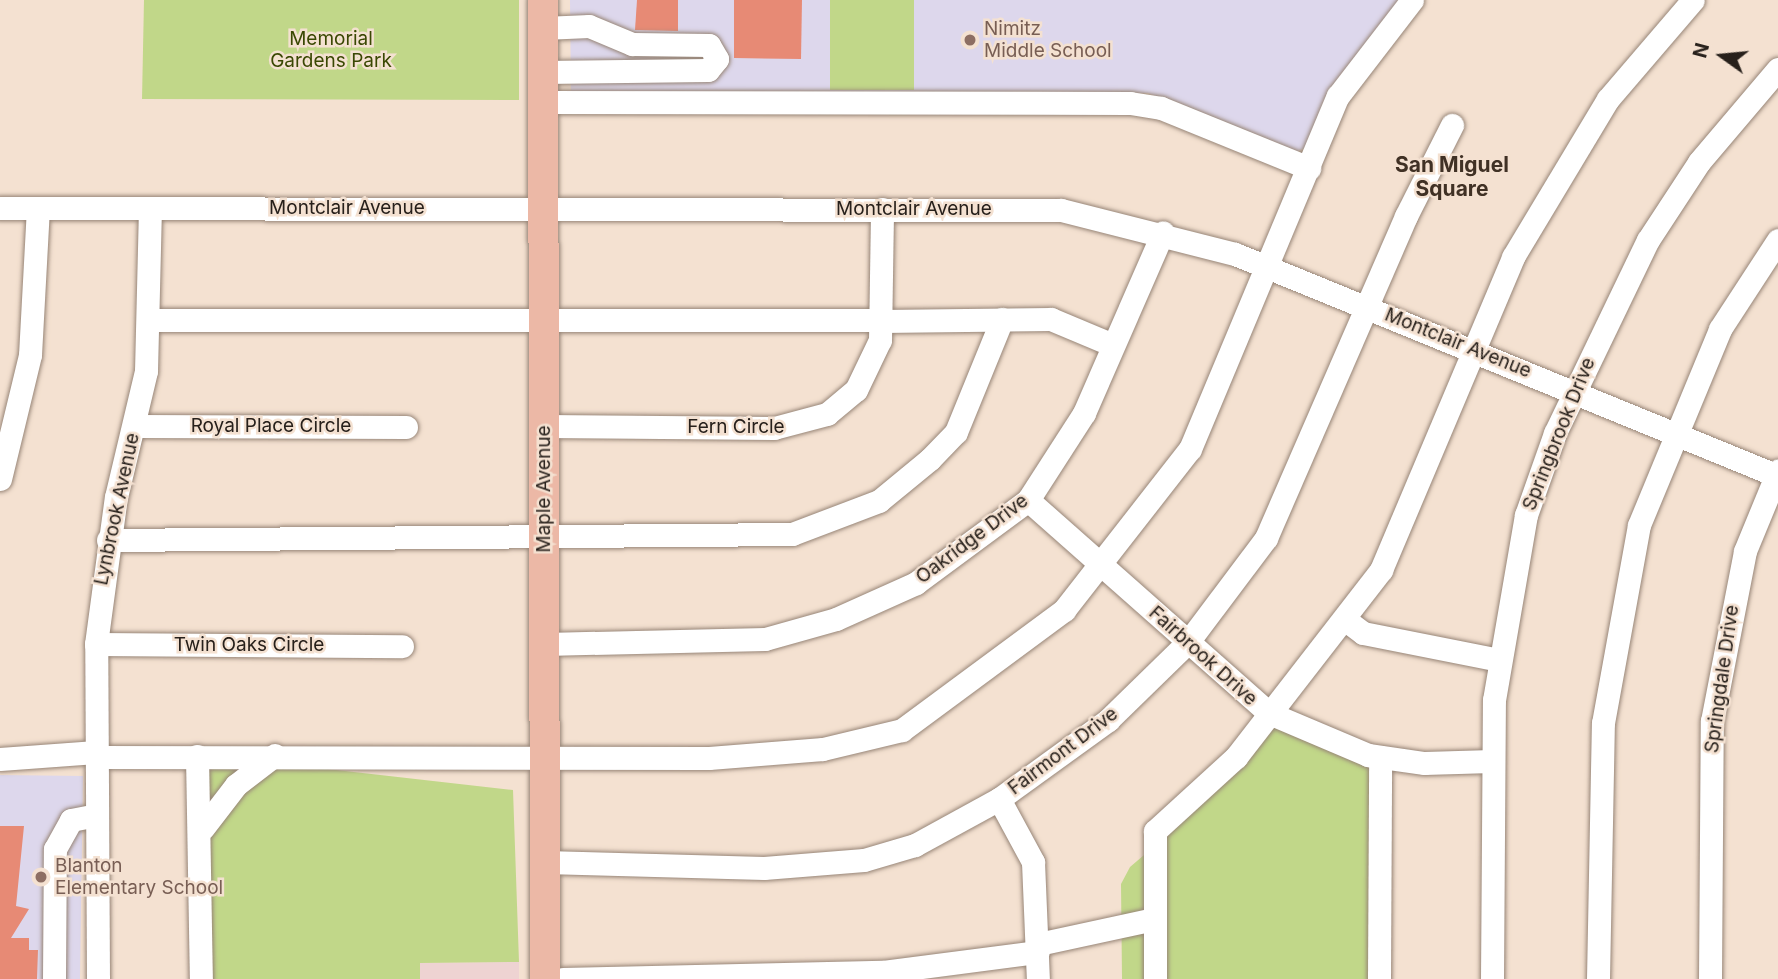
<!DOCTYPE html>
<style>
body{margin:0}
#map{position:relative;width:1778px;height:979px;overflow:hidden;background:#f4e1d1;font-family:Inter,sans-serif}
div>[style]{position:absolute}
.commercial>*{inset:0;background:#eed3d2}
.education>*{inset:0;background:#ddd7ec}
.green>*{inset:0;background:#c1d789}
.building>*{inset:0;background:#e78a75}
.roads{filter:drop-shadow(0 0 2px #978577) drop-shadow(0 0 2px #978577)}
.minor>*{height:23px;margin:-11.5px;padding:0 11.5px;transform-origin:11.5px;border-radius:11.5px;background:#fff}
.major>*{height:30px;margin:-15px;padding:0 15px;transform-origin:15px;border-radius:15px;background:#ecb8a6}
.dots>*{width:19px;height:19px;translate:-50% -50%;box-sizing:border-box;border:4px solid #f4e1d1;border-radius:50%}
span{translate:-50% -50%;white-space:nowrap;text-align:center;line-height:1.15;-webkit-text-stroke:5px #f4e1d1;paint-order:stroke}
.education-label{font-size:19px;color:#785e54}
.left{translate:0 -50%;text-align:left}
.park-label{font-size:19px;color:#3a4803}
.street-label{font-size:19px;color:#27201b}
.neighbourhood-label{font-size:21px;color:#403125;font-weight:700}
.north{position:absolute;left:1687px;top:21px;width:70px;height:70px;-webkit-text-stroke:5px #f4e1d1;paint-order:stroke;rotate:285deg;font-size:19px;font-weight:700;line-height:28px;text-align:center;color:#27201b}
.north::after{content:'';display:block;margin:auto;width:24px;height:32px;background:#27201b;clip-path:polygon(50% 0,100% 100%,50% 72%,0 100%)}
</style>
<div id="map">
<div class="commercial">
<div style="clip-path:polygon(519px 962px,519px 979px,420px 979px,419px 963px)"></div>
</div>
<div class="education">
<div style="clip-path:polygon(570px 0,1402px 0,1312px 145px,1293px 153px,1148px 93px,571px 99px)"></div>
<div style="clip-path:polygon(0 775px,83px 776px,80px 979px,0 979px)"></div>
</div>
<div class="green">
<div style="clip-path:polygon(144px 0,519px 0,519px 100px,142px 99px)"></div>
<div style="clip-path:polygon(830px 0,914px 0,914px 90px,830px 90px)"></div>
<div style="clip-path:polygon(1282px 721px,1379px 758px,1379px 979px,1122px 979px,1121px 884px,1130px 867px,1178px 826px,1235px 748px)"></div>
<div style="clip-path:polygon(204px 755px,513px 790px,519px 962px,420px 963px,420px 979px,204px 979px)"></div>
</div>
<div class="building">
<div style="clip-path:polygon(637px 0,678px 0,678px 31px,635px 30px)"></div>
<div style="clip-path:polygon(734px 0,802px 0,801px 59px,734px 58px)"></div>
<div style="clip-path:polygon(0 826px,24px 826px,16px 906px,29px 909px,11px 938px,29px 938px,29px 950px,38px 950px,37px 979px,0 979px)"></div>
</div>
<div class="roads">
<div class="minor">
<div style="left:543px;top:28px;width:46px;rotate:-2.5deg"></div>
<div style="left:589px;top:26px;width:47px;rotate:22.7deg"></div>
<div style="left:632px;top:44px;width:77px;rotate:0.7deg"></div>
<div style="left:709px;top:45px;width:16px;rotate:60deg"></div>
<div style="left:717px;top:59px;width:14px;rotate:129deg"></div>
<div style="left:708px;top:70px;width:165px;rotate:179.3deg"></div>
<div style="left:543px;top:102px;width:587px;rotate:0.1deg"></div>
<div style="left:1130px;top:103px;width:31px;rotate:9deg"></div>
<div style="left:1161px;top:108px;width:160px;rotate:22.1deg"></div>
<div style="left:0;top:208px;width:1061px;rotate:0.11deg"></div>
<div style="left:1061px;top:210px;width:179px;rotate:14.2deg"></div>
<div style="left:1235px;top:254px;width:587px;rotate:22.24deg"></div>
<div style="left:150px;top:320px;width:731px"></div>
<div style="left:881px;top:321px;width:170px;rotate:-0.7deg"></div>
<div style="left:1051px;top:319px;width:67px;rotate:22.8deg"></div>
<div style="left:136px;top:426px;width:270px;rotate:0.2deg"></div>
<div style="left:544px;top:426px;width:230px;rotate:0.5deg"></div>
<div style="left:774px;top:428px;width:55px;rotate:-14.8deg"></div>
<div style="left:827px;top:414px;width:38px;rotate:-40deg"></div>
<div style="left:856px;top:390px;width:55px;rotate:-64.4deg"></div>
<div style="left:880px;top:340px;width:131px;rotate:-89.1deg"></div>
<div style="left:0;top:479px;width:128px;rotate:-76.4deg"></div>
<div style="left:30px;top:355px;width:147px;rotate:-86.9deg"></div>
<div style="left:1028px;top:500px;width:322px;rotate:41.5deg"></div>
<div style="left:1269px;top:713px;width:108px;rotate:23deg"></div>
<div style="left:1368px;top:755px;width:57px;rotate:8.1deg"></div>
<div style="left:1424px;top:763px;width:68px;rotate:-1.7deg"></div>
<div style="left:108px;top:540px;width:684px;rotate:-0.5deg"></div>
<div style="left:792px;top:534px;width:93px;rotate:-20.8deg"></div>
<div style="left:879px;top:501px;width:66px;rotate:-39.5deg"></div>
<div style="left:930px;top:459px;width:37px;rotate:-46deg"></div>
<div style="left:956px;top:432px;width:122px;rotate:-67.8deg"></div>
<div style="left:1347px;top:621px;width:20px;rotate:37deg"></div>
<div style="left:1363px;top:633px;width:139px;rotate:11.2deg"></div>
<div style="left:96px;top:644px;width:306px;rotate:0.4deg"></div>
<div style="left:545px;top:644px;width:220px;rotate:-1.3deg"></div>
<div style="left:765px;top:639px;width:74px;rotate:-15.7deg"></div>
<div style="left:836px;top:619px;width:88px;rotate:-24.2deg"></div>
<div style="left:916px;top:583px;width:139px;rotate:-36.5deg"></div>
<div style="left:1028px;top:500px;width:103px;rotate:-57.2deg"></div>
<div style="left:1084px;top:413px;width:197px;rotate:-66.4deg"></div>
<div style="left:197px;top:756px;width:223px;rotate:89deg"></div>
<div style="left:96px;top:757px;width:613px;rotate:0.09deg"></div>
<div style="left:709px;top:758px;width:114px;rotate:-4.5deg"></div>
<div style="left:823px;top:749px;width:81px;rotate:-13.5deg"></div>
<div style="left:902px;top:730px;width:202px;rotate:-36.5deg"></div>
<div style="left:1064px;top:610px;width:204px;rotate:-52deg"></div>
<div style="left:1190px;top:449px;width:383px;rotate:-67.3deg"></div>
<div style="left:1338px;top:96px;width:121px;rotate:-52.4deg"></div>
<div style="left:0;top:759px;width:96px;rotate:-4.2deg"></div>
<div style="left:999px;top:799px;width:72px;rotate:61.6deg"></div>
<div style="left:1033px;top:862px;width:117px;rotate:87.6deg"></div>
<div style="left:203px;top:828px;width:54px;rotate:-52.5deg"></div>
<div style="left:236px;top:785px;width:49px;rotate:-37.6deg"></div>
<div style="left:545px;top:862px;width:219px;rotate:1.6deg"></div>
<div style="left:764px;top:868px;width:100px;rotate:-4.6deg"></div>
<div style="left:864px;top:860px;width:53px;rotate:-16.4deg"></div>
<div style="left:915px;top:845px;width:96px;rotate:-28.7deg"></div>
<div style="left:999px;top:799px;width:135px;rotate:-35.9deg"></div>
<div style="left:1108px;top:720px;width:112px;rotate:-44.3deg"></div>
<div style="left:1188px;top:642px;width:130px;rotate:-53.1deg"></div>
<div style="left:1266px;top:538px;width:351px;rotate:-66.5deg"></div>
<div style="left:1406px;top:216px;width:102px;rotate:-63.2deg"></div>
<div style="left:1038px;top:944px;width:119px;rotate:-12.2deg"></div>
<div style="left:54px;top:979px;width:130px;rotate:-89.6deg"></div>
<div style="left:55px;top:849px;width:33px;rotate:-61deg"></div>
<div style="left:71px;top:820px;width:25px;rotate:-11deg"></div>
<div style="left:98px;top:979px;width:335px;rotate:-90.3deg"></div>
<div style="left:96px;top:644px;width:148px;rotate:-82.3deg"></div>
<div style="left:116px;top:497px;width:130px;rotate:-76.6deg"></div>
<div style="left:146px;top:371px;width:163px;rotate:-88.6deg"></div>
<div style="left:563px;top:979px;width:320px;rotate:-1.3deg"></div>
<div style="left:883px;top:972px;width:156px;rotate:-7.4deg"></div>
<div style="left:1155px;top:979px;width:148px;rotate:-90deg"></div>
<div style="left:1155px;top:831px;width:110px;rotate:-42.4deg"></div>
<div style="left:1236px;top:757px;width:237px;rotate:-52.2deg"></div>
<div style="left:1381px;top:570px;width:340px;rotate:-67.1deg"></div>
<div style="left:1513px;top:257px;width:184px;rotate:-59deg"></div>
<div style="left:1608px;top:99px;width:130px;rotate:-49.4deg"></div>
<div style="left:1379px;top:979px;width:222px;rotate:-89.7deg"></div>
<div style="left:1492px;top:979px;width:279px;rotate:-89.6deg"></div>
<div style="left:1494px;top:700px;width:188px;rotate:-80.2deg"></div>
<div style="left:1526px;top:515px;width:87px;rotate:-70.5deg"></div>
<div style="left:1555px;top:433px;width:214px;rotate:-64.3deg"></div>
<div style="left:1648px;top:240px;width:93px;rotate:-56.8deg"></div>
<div style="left:1699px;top:162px;width:122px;rotate:-49.7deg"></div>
<div style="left:1598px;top:979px;width:256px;rotate:-88.9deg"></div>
<div style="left:1603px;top:723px;width:201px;rotate:-79.7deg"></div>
<div style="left:1639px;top:525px;width:212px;rotate:-67.5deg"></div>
<div style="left:1720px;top:329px;width:106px;rotate:-56.9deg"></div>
<div style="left:1710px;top:979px;width:258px;rotate:-89.6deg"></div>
<div style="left:1712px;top:721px;width:173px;rotate:-79deg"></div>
<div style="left:1745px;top:551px;width:87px;rotate:-67.6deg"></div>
</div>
<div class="major">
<div style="left:543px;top:0;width:979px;rotate:89.88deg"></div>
</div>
</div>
<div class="dots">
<div style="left:970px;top:40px;background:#8d6e63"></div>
<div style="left:41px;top:877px;background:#8d6e63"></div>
</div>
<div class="education-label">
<span class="left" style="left:984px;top:40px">Nimitz<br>Middle School</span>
<span class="left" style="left:55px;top:877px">Blanton<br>Elementary School</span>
</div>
<div class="park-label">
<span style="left:331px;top:50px">Memorial<br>Gardens Park</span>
</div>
<div class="street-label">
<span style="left:347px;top:208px">Montclair Avenue</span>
<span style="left:914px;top:209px">Montclair Avenue</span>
<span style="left:1458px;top:343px;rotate:22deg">Montclair Avenue</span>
<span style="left:271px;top:426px">Royal Place Circle</span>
<span style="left:736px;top:427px">Fern Circle</span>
<span style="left:1559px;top:434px;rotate:-68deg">Springbrook Drive</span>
<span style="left:544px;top:489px;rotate:-90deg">Maple Avenue</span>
<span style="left:117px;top:509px;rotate:-78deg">Lynbrook Avenue</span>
<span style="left:972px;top:539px;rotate:-37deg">Oakridge Drive</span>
<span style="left:249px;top:645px">Twin Oaks Circle</span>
<span style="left:1203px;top:656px;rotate:42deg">Fairbrook Drive</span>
<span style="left:1722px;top:679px;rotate:-82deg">Springdale Drive</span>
<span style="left:1063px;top:751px;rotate:-37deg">Fairmont Drive</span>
</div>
<div class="neighbourhood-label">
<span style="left:1452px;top:177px">San Miguel<br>Square</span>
</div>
<div class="north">N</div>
</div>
